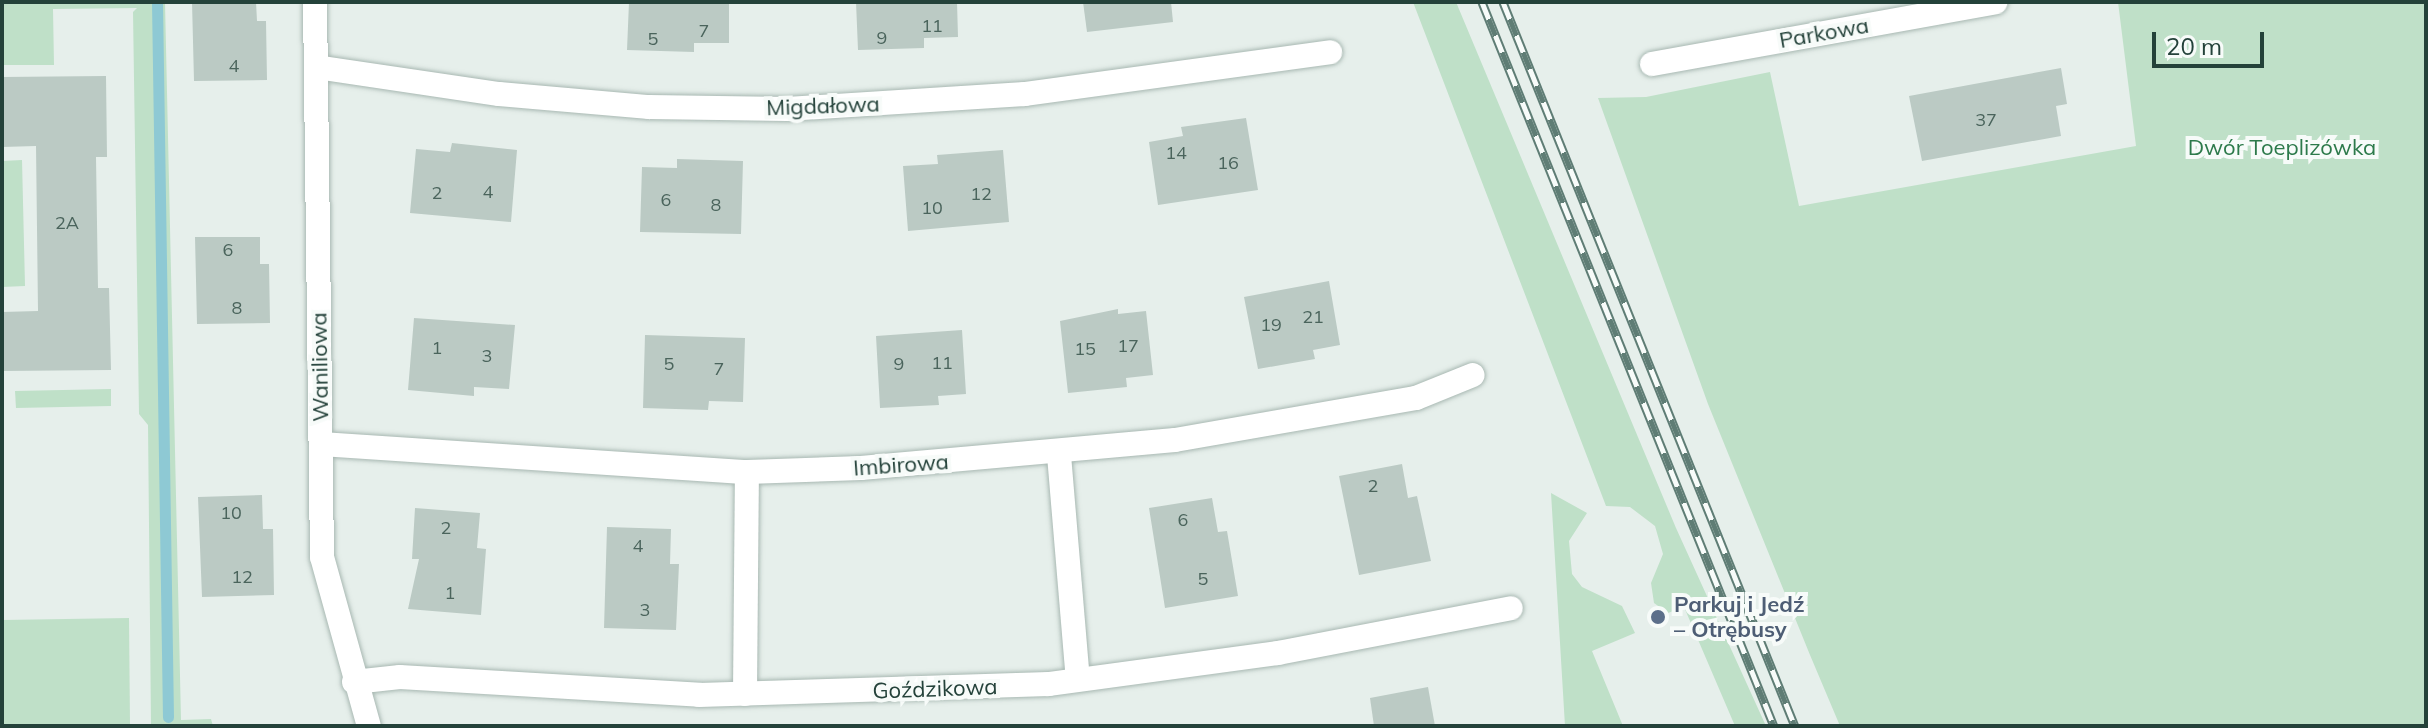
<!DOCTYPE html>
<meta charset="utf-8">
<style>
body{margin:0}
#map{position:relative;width:2428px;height:728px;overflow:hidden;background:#e6efeb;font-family:Mulish,sans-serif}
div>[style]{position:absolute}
.green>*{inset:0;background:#bfe0c8}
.stream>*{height:11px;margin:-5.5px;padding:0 5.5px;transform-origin:5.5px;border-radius:5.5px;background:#8ec9d4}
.building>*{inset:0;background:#bbcac4}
.roads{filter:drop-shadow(0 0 2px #a8b8b2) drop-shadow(0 0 2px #a8b8b2)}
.street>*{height:24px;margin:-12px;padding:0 12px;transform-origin:12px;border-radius:12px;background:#fff}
.rail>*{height:9px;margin-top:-4.5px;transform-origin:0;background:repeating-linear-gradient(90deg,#f7fbf9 0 18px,#5f7d75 0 36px);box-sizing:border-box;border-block:2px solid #5f7d75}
.dots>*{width:22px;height:22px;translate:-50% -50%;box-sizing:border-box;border:4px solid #f7fbf9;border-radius:50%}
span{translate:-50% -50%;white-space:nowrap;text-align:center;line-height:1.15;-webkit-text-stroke:8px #f7fbf9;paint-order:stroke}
.number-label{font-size:18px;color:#4a645c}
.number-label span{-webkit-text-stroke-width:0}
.street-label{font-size:22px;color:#24423a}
.park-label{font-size:22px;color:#2d7a4b}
.service-label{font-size:22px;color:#4e5e75;font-weight:700}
.left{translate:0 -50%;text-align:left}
.frame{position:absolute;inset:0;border:4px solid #24423a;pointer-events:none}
.scale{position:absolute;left:2152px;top:32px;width:112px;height:36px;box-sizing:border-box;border:4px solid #24423a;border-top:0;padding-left:10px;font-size:24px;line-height:28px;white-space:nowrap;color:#24423a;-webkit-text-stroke:6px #f7fbf9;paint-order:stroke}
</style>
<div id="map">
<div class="green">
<div style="clip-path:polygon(2px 2px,165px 2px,181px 720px,211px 719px,213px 726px,151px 726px,148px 425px,139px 414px,133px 12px,137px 8px,53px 9px,54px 65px,2px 65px)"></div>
<div style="clip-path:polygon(1413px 2px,1456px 2px,1676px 528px,1766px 726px,1735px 726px,1684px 607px,1668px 613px,1654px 603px,1651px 583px,1663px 554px,1655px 526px,1630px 507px,1606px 506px)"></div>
<div style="clip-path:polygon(2118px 2px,2426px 2px,2426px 726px,1840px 726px,1810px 655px,1708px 404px,1598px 98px,1646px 97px,1770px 72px,1799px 206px,2136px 146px)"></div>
<div style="clip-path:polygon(22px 160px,25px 286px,2px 287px,2px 161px)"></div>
<div style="clip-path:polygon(111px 389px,111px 406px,16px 408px,15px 391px)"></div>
<div style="clip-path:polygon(1551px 493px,1587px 513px,1569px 541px,1572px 574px,1582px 587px,1622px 606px,1635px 633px,1592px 651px,1623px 726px,1565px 726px)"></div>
<div style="clip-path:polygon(129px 618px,130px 726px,2px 726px,2px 620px)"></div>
</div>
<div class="stream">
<div style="left:157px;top:2px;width:715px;rotate:89.12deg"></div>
</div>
<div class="building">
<div style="clip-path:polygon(192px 2px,256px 2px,257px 21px,266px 21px,267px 80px,194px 81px)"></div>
<div style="clip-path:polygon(629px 2px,729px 2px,729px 43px,694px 43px,694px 52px,627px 50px)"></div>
<div style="clip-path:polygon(856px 2px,957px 2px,958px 37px,924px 38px,924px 48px,858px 50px)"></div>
<div style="clip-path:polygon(1083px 2px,1171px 2px,1173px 22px,1087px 32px)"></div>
<div style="clip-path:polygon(2061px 68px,2067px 104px,2056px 106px,2061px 136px,1922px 161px,1909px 96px)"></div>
<div style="clip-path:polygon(106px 76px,107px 157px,96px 157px,98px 288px,109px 288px,111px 370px,2px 371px,2px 312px,38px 311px,36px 146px,2px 147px,2px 77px)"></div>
<div style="clip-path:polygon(1246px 118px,1258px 190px,1158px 205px,1149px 142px,1183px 136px,1181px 127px)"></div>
<div style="clip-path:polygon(452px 143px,517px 150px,511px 222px,410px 213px,416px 149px,450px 152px)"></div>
<div style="clip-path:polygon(1003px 150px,1009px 222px,908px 231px,903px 166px,938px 164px,937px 155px)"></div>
<div style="clip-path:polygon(677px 159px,743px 161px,741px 234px,640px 232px,642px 167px,677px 168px)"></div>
<div style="clip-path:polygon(195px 237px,260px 237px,260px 264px,269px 264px,270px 323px,197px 324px)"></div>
<div style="clip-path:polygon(1329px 281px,1340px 345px,1313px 350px,1315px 359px,1258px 369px,1244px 297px)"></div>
<div style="clip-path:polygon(1118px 309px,1118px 314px,1146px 311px,1153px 375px,1126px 378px,1127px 387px,1068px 393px,1060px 321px)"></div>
<div style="clip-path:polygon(414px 318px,515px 325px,509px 389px,474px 387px,474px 396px,408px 390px)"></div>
<div style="clip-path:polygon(962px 330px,966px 394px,938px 396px,939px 405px,880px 408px,876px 336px)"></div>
<div style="clip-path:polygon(645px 335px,745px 338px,743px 402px,709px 401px,708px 410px,643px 408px)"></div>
<div style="clip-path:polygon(1402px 464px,1408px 498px,1417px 496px,1431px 561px,1359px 575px,1339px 476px)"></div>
<div style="clip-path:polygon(262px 495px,263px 529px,273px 529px,274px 595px,202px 597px,198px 497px)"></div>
<div style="clip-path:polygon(1212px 498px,1218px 532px,1227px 531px,1238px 596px,1165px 608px,1149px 508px)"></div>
<div style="clip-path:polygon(415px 508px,480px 513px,477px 548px,486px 549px,481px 615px,408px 609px,419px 559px,412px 559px)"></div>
<div style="clip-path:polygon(607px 527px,671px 529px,670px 564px,679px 564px,676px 630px,604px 628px)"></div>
<div style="clip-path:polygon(1428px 687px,1435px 726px,1374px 726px,1370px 698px)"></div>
</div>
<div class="roads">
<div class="street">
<div style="left:315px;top:2px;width:555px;rotate:89.28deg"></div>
<div style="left:322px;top:557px;width:175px;rotate:74.5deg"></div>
<div style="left:1652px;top:64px;width:349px;rotate:-10.2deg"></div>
<div style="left:316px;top:67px;width:185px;rotate:8.4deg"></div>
<div style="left:499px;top:94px;width:151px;rotate:5deg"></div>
<div style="left:649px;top:107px;width:138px;rotate:0.8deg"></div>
<div style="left:787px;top:109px;width:238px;rotate:-3.6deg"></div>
<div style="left:1025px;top:94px;width:308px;rotate:-7.8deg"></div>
<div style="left:321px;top:444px;width:427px;rotate:3.8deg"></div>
<div style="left:747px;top:472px;width:114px;rotate:-2deg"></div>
<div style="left:861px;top:468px;width:315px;rotate:-5.1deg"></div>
<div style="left:1175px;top:440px;width:245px;rotate:-9.9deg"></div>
<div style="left:1416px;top:398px;width:61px;rotate:-22deg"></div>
<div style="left:1059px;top:455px;width:225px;rotate:85.2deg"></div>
<div style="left:354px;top:682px;width:46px;rotate:-6.2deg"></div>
<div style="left:400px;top:677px;width:300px;rotate:3.4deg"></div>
<div style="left:699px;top:695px;width:350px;rotate:-1.8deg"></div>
<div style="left:1049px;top:684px;width:231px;rotate:-7.7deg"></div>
<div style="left:1278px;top:653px;width:237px;rotate:-10.9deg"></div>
<div style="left:745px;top:694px;width:222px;rotate:-89.5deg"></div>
</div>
</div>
<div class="rail">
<div style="left:1482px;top:2px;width:781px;rotate:68.04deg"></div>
<div style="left:1503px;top:2px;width:781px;rotate:68.04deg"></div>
</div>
<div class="dots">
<div style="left:1658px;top:617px;background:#5c6f8a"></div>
</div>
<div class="number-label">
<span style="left:932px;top:26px">11</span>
<span style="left:704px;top:31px">7</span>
<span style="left:882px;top:38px">9</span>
<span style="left:653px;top:39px">5</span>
<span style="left:234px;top:66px">4</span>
<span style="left:1986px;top:120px">37</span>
<span style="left:1176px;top:153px">14</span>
<span style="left:1228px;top:163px">16</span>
<span style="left:488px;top:192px">4</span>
<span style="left:437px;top:193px">2</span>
<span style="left:981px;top:194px">12</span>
<span style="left:666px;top:200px">6</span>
<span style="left:716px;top:205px">8</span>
<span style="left:932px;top:208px">10</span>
<span style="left:67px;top:223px">2A</span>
<span style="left:228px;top:250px">6</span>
<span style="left:237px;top:308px">8</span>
<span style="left:1313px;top:317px">21</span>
<span style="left:1271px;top:325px">19</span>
<span style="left:1128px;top:346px">17</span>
<span style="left:437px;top:348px">1</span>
<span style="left:1085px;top:349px">15</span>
<span style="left:487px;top:356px">3</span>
<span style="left:942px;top:363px">11</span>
<span style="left:669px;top:364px">5</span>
<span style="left:899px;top:364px">9</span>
<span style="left:719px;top:369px">7</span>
<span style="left:1373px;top:486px">2</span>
<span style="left:231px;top:513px">10</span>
<span style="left:1183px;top:520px">6</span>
<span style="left:446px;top:528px">2</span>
<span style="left:638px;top:546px">4</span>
<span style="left:242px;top:577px">12</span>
<span style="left:1203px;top:579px">5</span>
<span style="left:450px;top:593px">1</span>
<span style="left:645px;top:610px">3</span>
</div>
<div class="street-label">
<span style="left:1824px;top:33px;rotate:-10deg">Parkowa</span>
<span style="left:823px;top:106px;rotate:-2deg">Migdałowa</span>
<span style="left:320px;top:367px;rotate:-91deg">Waniliowa</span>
<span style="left:901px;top:465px;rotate:-4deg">Imbirowa</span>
<span style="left:935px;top:689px;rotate:-2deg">Goździkowa</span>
</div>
<div class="park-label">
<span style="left:2282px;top:148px">Dwór Toeplizówka</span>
</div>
<div class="service-label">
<span class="left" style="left:1674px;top:617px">Parkuj i Jedź<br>– Otrębusy</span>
</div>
<div class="frame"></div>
<div class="scale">20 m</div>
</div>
